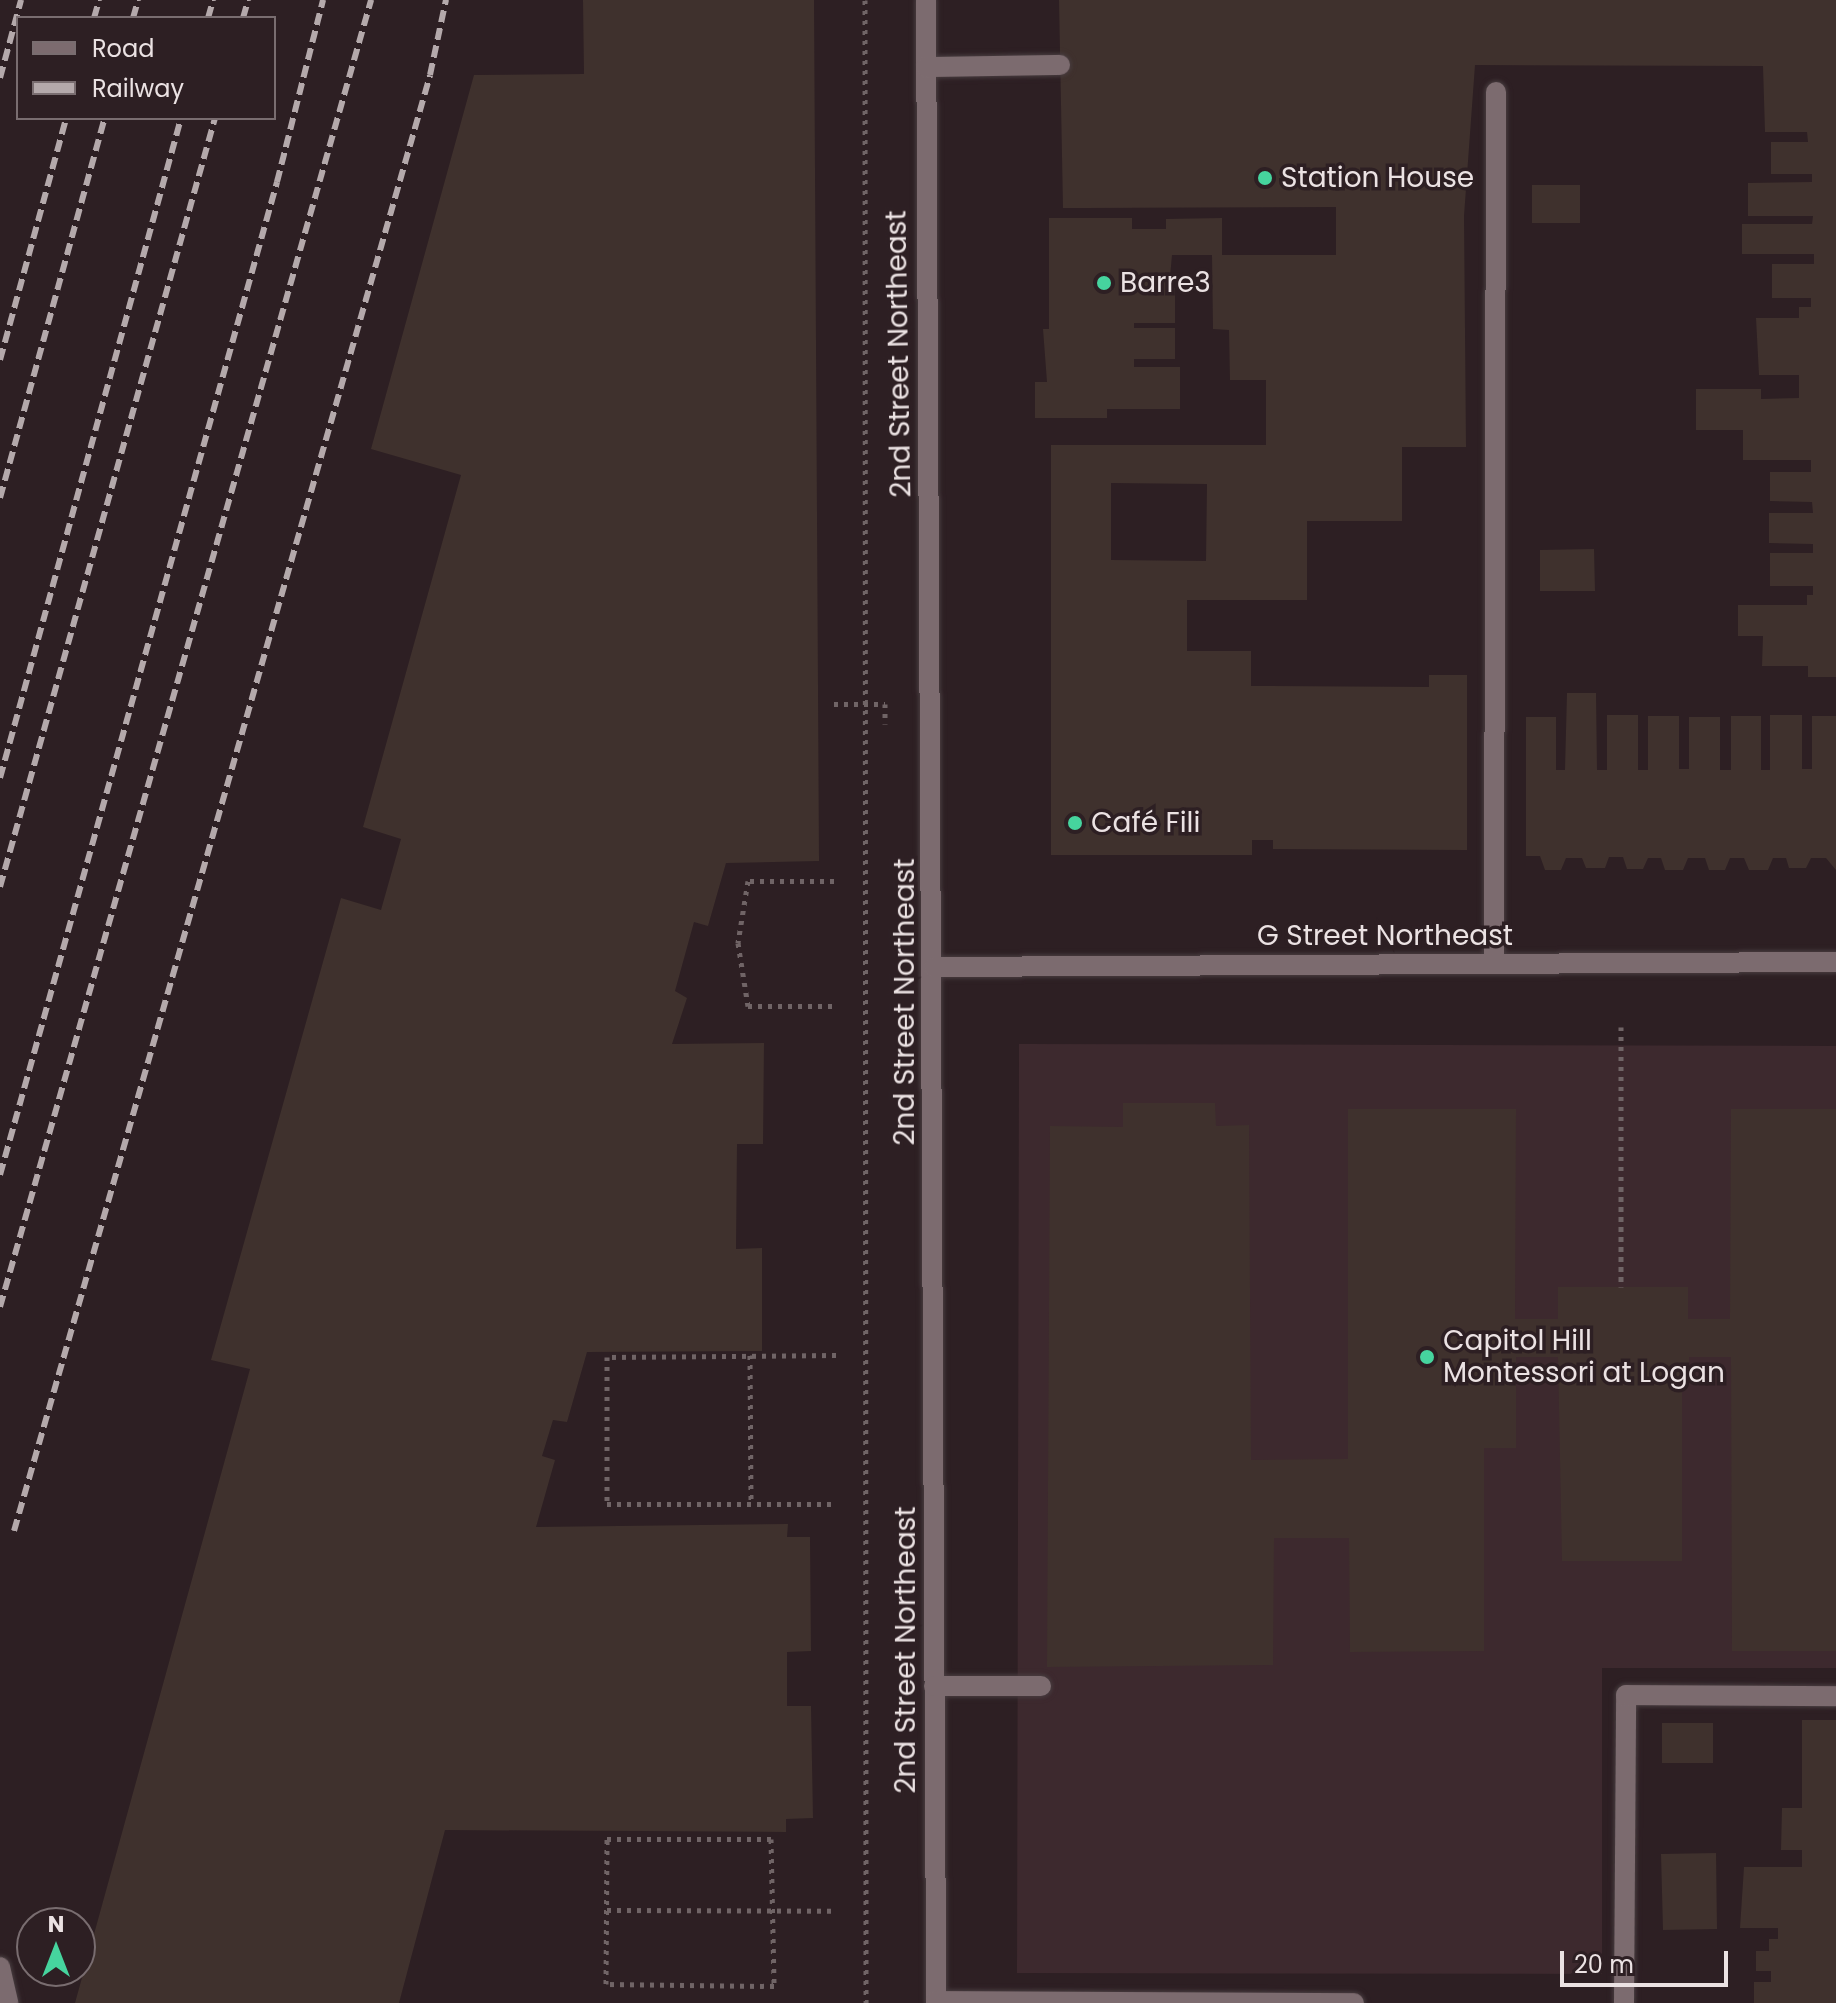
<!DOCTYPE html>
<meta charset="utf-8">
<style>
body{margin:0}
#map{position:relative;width:1836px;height:2003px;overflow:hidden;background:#2d1f23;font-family:Poppins,sans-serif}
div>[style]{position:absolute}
.built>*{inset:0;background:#3d292e}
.building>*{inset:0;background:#3f312d}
.path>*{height:5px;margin-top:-2.5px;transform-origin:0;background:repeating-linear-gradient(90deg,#706466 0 4px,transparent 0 10px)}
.roads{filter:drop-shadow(0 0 2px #483d40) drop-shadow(0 0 2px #483d40)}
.minor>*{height:20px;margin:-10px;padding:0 10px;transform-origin:10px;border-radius:10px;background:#7c6b6f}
.rail>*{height:6px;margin-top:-3px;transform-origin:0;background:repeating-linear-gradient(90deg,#b4a9ab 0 12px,transparent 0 18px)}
.dots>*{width:22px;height:22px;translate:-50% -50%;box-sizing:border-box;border:4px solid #2d1f23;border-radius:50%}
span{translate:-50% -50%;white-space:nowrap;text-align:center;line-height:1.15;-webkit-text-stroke:7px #2d1f23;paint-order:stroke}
.poi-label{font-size:28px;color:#ebe2e3}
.left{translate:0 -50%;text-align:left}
.street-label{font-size:28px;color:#ebe2e3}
.legend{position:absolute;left:16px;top:16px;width:260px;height:104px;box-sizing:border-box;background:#2d1f23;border:2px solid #796d70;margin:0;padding:10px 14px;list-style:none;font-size:24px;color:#ebe2e3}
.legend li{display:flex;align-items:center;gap:16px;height:40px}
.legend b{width:40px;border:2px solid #796d70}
.north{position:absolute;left:16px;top:1907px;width:80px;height:80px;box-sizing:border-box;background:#2d1f23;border:2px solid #796d70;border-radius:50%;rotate:0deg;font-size:22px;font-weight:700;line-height:32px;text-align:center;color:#ebe2e3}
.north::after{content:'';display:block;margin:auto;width:28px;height:36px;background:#46d49e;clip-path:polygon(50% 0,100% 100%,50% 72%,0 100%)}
.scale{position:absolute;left:1560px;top:1951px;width:168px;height:36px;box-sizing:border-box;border:4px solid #ebe2e3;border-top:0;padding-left:10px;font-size:24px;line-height:28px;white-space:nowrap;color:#ebe2e3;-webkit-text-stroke:6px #2d1f23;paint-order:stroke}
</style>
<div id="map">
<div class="built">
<div style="clip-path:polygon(1019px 1044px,1836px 1046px,1836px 1668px,1602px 1668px,1602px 1974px,1017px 1973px)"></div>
</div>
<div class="building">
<div style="clip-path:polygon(583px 0,814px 0,819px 861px,726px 863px,708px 926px,694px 922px,675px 991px,687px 998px,672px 1044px,764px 1043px,763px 1144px,737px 1144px,736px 1249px,762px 1248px,762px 1351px,587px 1352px,567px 1422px,553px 1420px,542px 1456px,555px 1460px,536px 1527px,788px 1524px,787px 1537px,810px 1537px,811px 1651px,787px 1652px,787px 1706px,811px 1706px,813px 1818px,786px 1819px,786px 1832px,445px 1830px,399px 2003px,75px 2003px,250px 1369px,211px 1360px,341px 898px,381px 910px,401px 839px,363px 827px,461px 475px,371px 449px,474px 75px,584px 74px)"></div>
<div style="clip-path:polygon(evenodd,1059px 0,1836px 0,1836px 677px,1808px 677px,1808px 666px,1762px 666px,1763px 636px,1738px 636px,1738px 605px,1807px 605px,1807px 595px,1813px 595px,1813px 586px,1770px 586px,1770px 553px,1813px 553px,1813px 544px,1769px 543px,1769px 513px,1813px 513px,1812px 502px,1770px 501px,1770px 472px,1811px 472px,1811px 460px,1743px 460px,1743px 430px,1696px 430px,1696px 389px,1761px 389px,1761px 399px,1799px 398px,1799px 375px,1759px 375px,1756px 318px,1799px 318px,1799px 307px,1811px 307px,1811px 298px,1772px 298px,1772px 264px,1814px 264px,1814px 254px,1742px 254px,1742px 224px,1812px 224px,1813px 216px,1748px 216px,1748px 183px,1812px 182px,1812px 174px,1771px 174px,1771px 142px,1808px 142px,1807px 132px,1765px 132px,1763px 66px,1475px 65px,1464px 216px,1466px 447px,1402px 447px,1402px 521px,1307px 521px,1307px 600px,1187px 600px,1187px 651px,1251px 651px,1251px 686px,1429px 687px,1429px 675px,1467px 675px,1467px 850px,1273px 849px,1273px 840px,1252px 840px,1252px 855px,1051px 855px,1051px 445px,1266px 445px,1266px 380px,1230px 380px,1229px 330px,1213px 329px,1212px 255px,1172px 255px,1169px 288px,1175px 288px,1175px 323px,1134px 323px,1134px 328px,1175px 328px,1175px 359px,1134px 359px,1134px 367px,1180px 367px,1180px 409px,1107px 409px,1107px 418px,1035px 418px,1035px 382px,1047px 382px,1043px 329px,1049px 329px,1049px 218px,1132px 218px,1132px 229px,1166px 229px,1166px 219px,1222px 218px,1222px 255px,1336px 255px,1336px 207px,1063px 208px,1059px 0,1111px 483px,1207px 484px,1206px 561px,1111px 560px,1111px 483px)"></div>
<div style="clip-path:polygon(1532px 185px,1580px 185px,1580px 223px,1532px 223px)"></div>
<div style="clip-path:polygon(1594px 549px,1595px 591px,1540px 591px,1540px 550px)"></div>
<div style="clip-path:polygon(1567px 693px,1596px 693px,1597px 770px,1607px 770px,1607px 715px,1638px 715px,1638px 770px,1648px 770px,1648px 716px,1679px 716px,1679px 769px,1689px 769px,1689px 717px,1720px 717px,1720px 770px,1731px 770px,1731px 716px,1761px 716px,1761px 770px,1770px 770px,1770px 715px,1802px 715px,1802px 769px,1812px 769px,1812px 716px,1836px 716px,1836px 870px,1826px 858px,1811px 858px,1806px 868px,1789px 868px,1786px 858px,1773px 858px,1768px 870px,1749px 870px,1744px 858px,1730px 858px,1725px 870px,1709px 870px,1705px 858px,1688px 858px,1683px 870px,1665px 870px,1661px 858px,1648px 858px,1643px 869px,1627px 869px,1623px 857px,1609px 857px,1605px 868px,1586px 868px,1582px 858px,1566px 858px,1561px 870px,1545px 870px,1540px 856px,1526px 856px,1526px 717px,1556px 717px,1556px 770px,1565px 770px)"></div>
<div style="clip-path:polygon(1123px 1103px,1215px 1103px,1216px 1126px,1249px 1125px,1251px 1460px,1348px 1459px,1348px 1109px,1516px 1109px,1515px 1319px,1558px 1319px,1558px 1287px,1688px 1287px,1688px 1319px,1730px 1319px,1731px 1109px,1836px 1109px,1836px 1651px,1732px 1651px,1731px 1357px,1689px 1357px,1689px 1385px,1682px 1385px,1682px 1561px,1562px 1561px,1558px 1357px,1516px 1357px,1516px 1448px,1484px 1448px,1484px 1651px,1350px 1652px,1349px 1538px,1274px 1538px,1273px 1665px,1047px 1667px,1050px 1126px,1123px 1127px)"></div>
<div style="clip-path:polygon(1802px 1720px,1836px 1720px,1836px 2003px,1754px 2003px,1754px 1982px,1771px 1982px,1771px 1971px,1756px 1971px,1756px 1951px,1769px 1951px,1769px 1939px,1778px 1939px,1778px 1928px,1740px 1928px,1744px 1867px,1802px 1867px,1802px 1850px,1781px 1850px,1782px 1808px,1802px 1808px)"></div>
<div style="clip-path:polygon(1662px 1723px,1713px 1723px,1713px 1763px,1662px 1763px)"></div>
<div style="clip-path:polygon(1716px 1853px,1717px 1929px,1663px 1930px,1661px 1854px)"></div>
</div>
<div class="path">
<div style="left:865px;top:0;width:2003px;rotate:89.97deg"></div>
<div style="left:834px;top:704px;width:51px"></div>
<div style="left:885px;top:704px;width:20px;rotate:90deg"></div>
<div style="left:834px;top:881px;width:86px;rotate:180deg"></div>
<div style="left:748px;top:881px;width:63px;rotate:99.2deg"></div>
<div style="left:738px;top:943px;width:64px;rotate:81deg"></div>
<div style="left:748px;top:1006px;width:87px"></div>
<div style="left:1621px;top:1027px;width:260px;rotate:90deg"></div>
<div style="left:750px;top:1355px;width:149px;rotate:89.6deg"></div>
<div style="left:836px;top:1355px;width:229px;rotate:179.5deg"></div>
<div style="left:607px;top:1357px;width:147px;rotate:90deg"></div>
<div style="left:607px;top:1504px;width:229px"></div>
<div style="left:607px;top:1839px;width:164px"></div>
<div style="left:771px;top:1839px;width:147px;rotate:88.8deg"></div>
<div style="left:774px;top:1986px;width:168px;rotate:-179.3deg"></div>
<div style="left:606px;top:1984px;width:145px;rotate:-89.6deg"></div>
<div style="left:607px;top:1910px;width:230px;rotate:0.2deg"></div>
</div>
<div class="roads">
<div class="minor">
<div style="left:926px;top:0;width:2003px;rotate:89.71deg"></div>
<div style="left:926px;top:67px;width:134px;rotate:-0.9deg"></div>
<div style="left:1494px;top:963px;width:871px;rotate:-89.87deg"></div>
<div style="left:934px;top:967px;width:902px;rotate:-0.32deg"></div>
<div style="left:934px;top:1686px;width:107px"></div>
<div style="left:0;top:1967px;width:37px;rotate:77deg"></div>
<div style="left:936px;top:2001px;width:418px;rotate:0.3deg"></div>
<div style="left:1624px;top:2003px;width:308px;rotate:-89.6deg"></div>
<div style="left:1626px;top:1695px;width:210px;rotate:0.3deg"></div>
</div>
</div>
<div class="rail">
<div style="left:94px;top:18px;width:19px;rotate:-74deg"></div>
<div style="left:133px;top:18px;width:19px;rotate:-74deg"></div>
<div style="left:208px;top:18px;width:19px;rotate:-74deg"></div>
<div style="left:243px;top:18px;width:19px;rotate:-74deg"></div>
<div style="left:0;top:78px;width:81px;rotate:-74.9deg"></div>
<div style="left:0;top:360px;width:251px;rotate:-74.7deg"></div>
<div style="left:0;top:498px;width:394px;rotate:-74.6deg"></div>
<div style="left:0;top:778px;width:684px;rotate:-74.66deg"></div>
<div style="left:0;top:887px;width:798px;rotate:-74.38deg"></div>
<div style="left:0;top:1175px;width:1031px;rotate:-74.41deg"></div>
<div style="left:277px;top:182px;width:188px;rotate:-75.8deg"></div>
<div style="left:0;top:1307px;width:1359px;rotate:-74.15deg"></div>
<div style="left:14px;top:1531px;width:1514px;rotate:-74.05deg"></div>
<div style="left:430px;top:75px;width:77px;rotate:-78deg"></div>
</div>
<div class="dots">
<div style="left:1265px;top:178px;background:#46d49e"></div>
<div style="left:1104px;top:283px;background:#46d49e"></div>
<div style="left:1075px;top:823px;background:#46d49e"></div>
<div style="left:1427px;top:1357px;background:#46d49e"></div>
</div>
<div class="poi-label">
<span class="left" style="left:1281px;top:178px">Station House</span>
<span class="left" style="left:1120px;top:283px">Barre3</span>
<span class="left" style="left:1091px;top:823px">Café Fili</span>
<span class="left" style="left:1443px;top:1357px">Capitol Hill<br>Montessori at Logan</span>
</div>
<div class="street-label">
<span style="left:899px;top:354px;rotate:-91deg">2nd Street Northeast</span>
<span style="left:1385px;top:936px">G Street Northeast</span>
<span style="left:905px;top:1002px;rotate:-90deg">2nd Street Northeast</span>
<span style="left:906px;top:1650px;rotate:-90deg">2nd Street Northeast</span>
</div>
<ul class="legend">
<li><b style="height:10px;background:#7c6b6f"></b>Road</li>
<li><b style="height:10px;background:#b4a9ab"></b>Railway</li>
</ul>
<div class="north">N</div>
<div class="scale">20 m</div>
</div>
